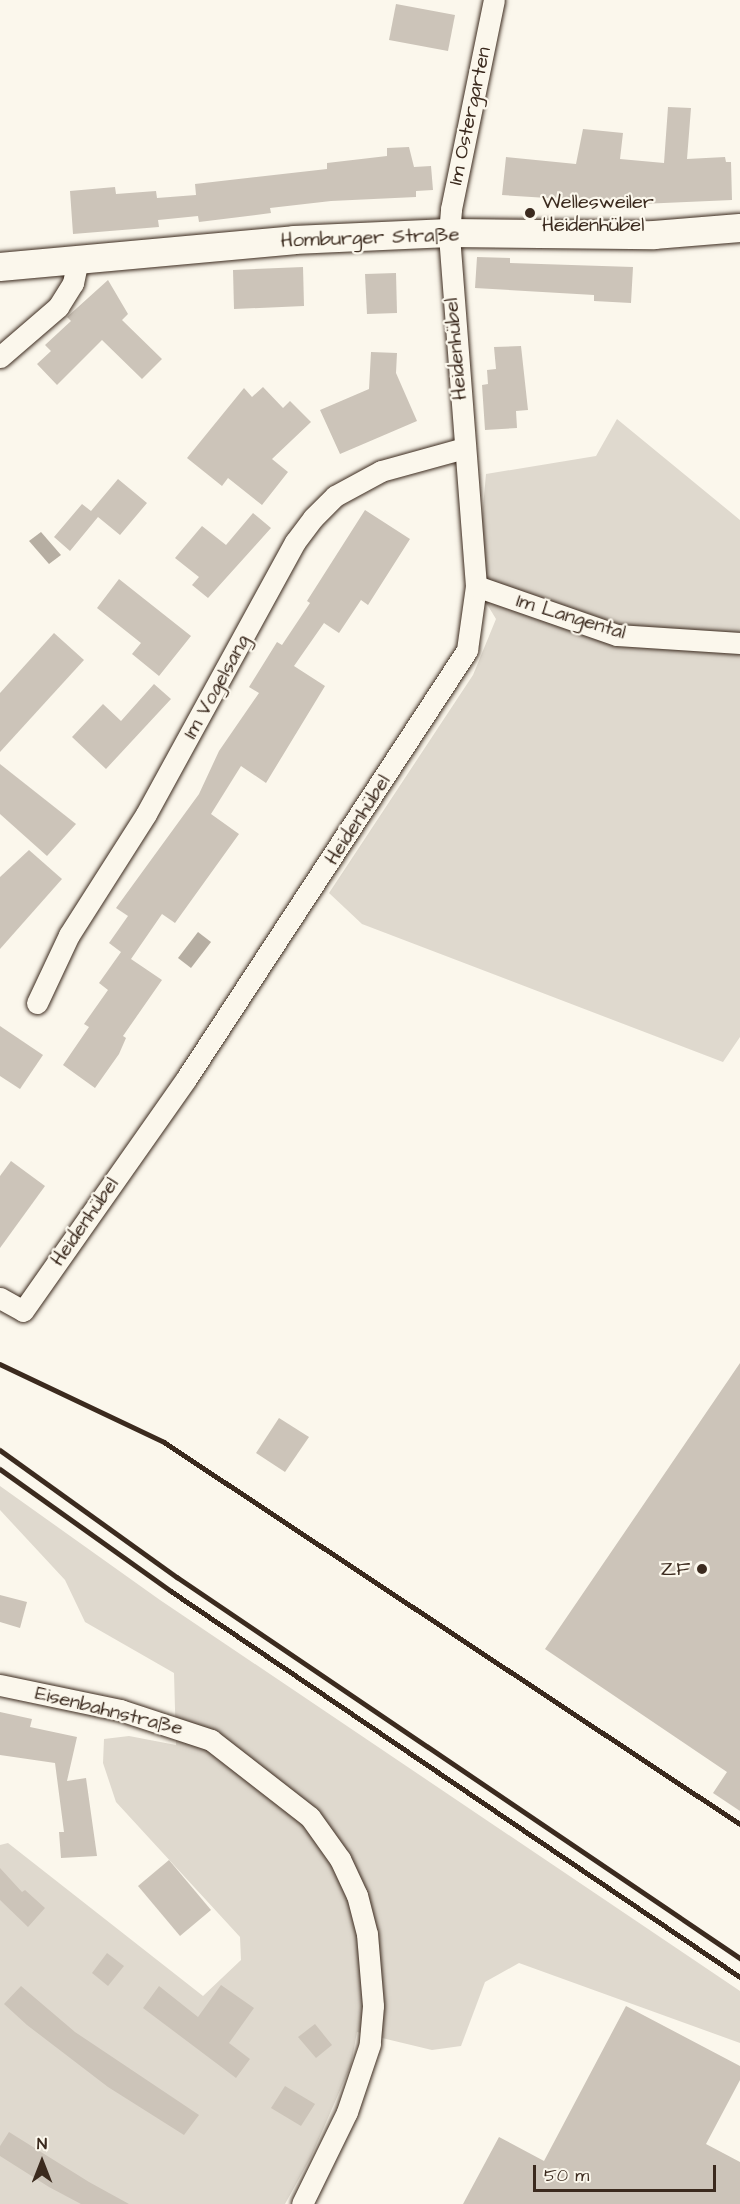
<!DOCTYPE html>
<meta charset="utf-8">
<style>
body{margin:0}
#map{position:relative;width:740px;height:2204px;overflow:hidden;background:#fbf7ec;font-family:"Architects Daughter",sans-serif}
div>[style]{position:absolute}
.green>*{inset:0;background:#dfd9ce}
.water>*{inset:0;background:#b6aea2}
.building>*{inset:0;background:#ccc4b9}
.roads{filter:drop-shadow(0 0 2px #3b2a1e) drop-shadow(0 0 2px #3b2a1e)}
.minor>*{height:21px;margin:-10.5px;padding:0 10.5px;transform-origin:10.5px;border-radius:10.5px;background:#fbf7ec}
.secondary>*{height:28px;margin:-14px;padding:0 14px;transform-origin:14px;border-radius:14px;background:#fbf7ec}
.rail>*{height:4.5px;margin:-2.25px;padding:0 2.25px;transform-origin:2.25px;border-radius:2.25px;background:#3b2a1e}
.dots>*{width:16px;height:16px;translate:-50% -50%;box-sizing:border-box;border:3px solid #fbf7ec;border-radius:50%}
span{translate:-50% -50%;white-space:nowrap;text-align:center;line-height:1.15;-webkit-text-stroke:4.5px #fbf7ec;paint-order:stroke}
.street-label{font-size:20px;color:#3b2a1e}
.poi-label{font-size:20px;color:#3b2a1e}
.left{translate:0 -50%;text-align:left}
.right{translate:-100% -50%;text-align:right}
.north{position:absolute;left:12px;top:2132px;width:60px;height:60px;-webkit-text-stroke:4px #fbf7ec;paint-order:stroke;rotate:0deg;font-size:16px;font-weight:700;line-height:24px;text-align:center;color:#3b2a1e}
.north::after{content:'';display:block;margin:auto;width:21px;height:27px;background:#3b2a1e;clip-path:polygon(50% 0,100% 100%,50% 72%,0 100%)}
.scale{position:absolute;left:533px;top:2165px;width:183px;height:27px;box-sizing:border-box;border:3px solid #3b2a1e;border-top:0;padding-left:8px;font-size:18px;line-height:21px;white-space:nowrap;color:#3b2a1e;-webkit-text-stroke:4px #fbf7ec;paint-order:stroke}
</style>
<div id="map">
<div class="green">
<div style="clip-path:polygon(617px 419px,740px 520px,740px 1037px,723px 1062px,362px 924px,329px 893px,473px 675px,496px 619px,476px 586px,486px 474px,596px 456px)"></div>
<div style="clip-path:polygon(0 1486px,160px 1600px,740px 1991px,740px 2043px,519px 1963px,485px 1982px,461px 2046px,432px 2050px,357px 2032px,351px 2065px,311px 2157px,285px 2204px,0 2204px,0 1845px,8px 1843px,203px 1996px,241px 1960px,240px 1937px,116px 1802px,103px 1763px,104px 1739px,129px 1736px,176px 1745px,174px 1673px,85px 1622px,65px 1580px,0 1510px)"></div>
</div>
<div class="water">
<div style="clip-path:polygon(41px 532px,61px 555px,49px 564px,29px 541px)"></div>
<div style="clip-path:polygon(198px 932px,211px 942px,191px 968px,178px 958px)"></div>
</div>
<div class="building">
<div style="clip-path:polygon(396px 4px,455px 15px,448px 51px,389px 40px)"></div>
<div style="clip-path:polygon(668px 107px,691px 108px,687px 159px,725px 157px,726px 162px,731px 162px,732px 200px,641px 204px,502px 195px,506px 157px,576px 164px,583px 129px,623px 133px,620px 159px,664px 163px)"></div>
<div style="clip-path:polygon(409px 147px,414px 167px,431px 166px,433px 190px,416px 191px,416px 197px,331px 201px,270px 208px,271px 213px,199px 222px,198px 216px,158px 220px,159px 227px,73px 234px,70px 191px,115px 187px,116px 194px,156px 191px,157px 198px,196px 195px,195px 184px,327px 169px,327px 163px,387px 156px,387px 148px)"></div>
<div style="clip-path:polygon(477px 257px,510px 258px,510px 263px,633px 267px,631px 303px,594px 301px,594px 295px,475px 288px)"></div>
<div style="clip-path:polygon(303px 267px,304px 306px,234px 309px,233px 270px)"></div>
<div style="clip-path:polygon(396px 273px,397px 313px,367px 314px,365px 274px)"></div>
<div style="clip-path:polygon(108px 280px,128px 314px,122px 320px,162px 359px,142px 379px,102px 340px,57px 385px,37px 364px,51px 351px,45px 345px,71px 321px,67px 317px)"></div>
<div style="clip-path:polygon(521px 346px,528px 410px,516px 411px,517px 428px,485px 430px,482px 385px,488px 384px,487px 370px,496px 369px,494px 347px)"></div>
<div style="clip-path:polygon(371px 352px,397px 353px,396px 373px,417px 421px,340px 454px,320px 410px,369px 389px)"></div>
<div style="clip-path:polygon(263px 387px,283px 408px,290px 401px,311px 422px,272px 459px,288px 472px,262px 505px,228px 478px,222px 486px,187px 458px,244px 388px,252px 397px)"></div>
<div style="clip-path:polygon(118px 479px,147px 503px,120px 535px,98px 517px,70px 551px,54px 537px,82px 504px,91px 511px)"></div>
<div style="clip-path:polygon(365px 510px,410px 539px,368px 605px,361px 600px,339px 633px,324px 623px,294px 666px,325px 686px,266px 783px,241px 766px,211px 814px,239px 834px,175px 923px,162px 914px,131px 959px,162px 980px,123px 1036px,126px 1038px,119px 1054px,95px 1088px,63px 1065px,89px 1027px,84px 1024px,108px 990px,99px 983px,121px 952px,109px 943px,128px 916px,116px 908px,199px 794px,219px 751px,259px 693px,249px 687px,277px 642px,282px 645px,310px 603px,307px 601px)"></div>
<div style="clip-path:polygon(253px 513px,271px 528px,208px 598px,192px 585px,199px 577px,175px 558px,202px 526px,226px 545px)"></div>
<div style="clip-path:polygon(119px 579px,191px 636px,159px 676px,132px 654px,141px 643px,97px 608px)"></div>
<div style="clip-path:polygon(54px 633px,84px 660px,0 752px,0 693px)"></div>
<div style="clip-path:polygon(154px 684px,171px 699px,106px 769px,72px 737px,103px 704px,121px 721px)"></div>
<div style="clip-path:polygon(0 764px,76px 824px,47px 856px,0 814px)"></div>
<div style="clip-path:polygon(29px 850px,62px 879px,0 949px,0 877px)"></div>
<div style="clip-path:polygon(0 1026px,43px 1055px,20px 1089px,0 1076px)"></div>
<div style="clip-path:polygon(11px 1161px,45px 1186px,0 1248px,0 1176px)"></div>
<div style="clip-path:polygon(740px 1363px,740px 1811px,713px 1793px,727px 1772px,545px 1649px)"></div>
<div style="clip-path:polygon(279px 1418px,309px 1437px,285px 1472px,256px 1453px)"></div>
<div style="clip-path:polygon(0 1595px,27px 1602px,20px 1628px,0 1622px)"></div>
<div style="clip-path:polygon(0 1712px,32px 1719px,30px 1727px,77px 1737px,67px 1781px,86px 1778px,97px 1856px,61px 1858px,59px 1832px,64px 1832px,55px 1763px,0 1755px)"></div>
<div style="clip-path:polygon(169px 1860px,211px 1910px,180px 1936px,138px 1886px)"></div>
<div style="clip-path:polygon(0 1868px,22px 1892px,25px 1890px,45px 1908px,28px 1927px,0 1900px)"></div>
<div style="clip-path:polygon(107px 1953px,124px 1966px,108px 1986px,92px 1973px)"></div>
<div style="clip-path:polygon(221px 1985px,254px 2008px,229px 2043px,250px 2059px,236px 2078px,143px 2008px,159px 1986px,198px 2017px)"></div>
<div style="clip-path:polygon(21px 1986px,75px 2032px,199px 2115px,184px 2135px,108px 2087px,27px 2025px,4px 2004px)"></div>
<div style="clip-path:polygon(626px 2006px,740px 2066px,740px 2080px,706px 2144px,740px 2162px,740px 2204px,463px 2204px,499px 2137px,544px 2161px)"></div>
<div style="clip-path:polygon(315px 2024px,332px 2045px,316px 2058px,298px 2037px)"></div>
<div style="clip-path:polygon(285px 2086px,315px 2104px,301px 2126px,271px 2108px)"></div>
<div style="clip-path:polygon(9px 2132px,89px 2182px,129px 2204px,81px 2204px,49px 2187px,0 2156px,0 2146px)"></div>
</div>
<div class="roads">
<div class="minor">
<div style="left:0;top:357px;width:77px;rotate:-40.8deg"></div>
<div style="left:58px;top:307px;width:28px;rotate:-58deg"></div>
<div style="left:73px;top:283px;width:25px;rotate:-78deg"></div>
<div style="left:476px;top:586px;width:149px;rotate:19.2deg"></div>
<div style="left:617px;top:635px;width:123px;rotate:3.7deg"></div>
<div style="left:37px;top:1003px;width:75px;rotate:-64.8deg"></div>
<div style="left:69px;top:935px;width:143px;rotate:-57.5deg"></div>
<div style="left:146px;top:814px;width:310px;rotate:-61.3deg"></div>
<div style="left:295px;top:542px;width:30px;rotate:-53deg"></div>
<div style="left:313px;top:518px;width:31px;rotate:-45deg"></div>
<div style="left:335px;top:496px;width:52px;rotate:-28.5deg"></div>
<div style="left:381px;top:471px;width:86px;rotate:-15.5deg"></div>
<div style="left:0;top:1298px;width:26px;rotate:29deg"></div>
<div style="left:23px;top:1311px;width:284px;rotate:-54.9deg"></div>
<div style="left:186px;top:1079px;width:513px;rotate:-56.77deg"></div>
<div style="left:467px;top:650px;width:65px;rotate:-82deg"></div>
<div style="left:476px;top:586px;width:354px;rotate:-94.4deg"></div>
<div style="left:449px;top:233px;width:24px;rotate:-85deg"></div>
<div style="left:451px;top:209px;width:213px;rotate:-78.4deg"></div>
<div style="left:0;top:1685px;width:123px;rotate:11.8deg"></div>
<div style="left:120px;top:1710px;width:96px;rotate:18.2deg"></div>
<div style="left:211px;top:1740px;width:125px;rotate:37.9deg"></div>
<div style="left:310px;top:1817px;width:52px;rotate:54.5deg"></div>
<div style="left:340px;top:1859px;width:40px;rotate:65deg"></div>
<div style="left:357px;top:1895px;width:40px;rotate:75.6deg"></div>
<div style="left:367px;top:1934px;width:72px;rotate:85.2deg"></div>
<div style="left:373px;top:2006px;width:38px;rotate:95deg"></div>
<div style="left:370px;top:2044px;width:72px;rotate:108.7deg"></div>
<div style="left:347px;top:2112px;width:102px;rotate:116.1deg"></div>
</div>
<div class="secondary">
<div style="left:0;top:267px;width:295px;rotate:-5.2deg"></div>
<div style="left:294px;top:240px;width:155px;rotate:-2.6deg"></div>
<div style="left:449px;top:233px;width:205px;rotate:0.6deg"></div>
<div style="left:654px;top:235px;width:86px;rotate:-4.7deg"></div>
</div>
</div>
<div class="rail">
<div style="left:0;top:1364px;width:182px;rotate:25.4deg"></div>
<div style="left:164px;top:1442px;width:691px;rotate:33.55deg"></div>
<div style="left:0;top:1450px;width:218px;rotate:35.7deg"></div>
<div style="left:177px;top:1577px;width:680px;rotate:34.09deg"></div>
<div style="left:0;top:1469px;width:210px;rotate:35.5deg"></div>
<div style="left:171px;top:1591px;width:688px;rotate:34.15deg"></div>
</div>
<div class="dots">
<div style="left:530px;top:213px;background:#3b2a1e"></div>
<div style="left:702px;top:1569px;background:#3b2a1e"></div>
</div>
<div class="street-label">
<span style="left:470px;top:116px;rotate:-78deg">Im Ostergarten</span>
<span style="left:370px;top:238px;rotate:-2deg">Homburger Straße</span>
<span style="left:456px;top:349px;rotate:-95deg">Heidenhübel</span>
<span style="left:571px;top:617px;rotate:17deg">Im Langental</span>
<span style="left:217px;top:687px;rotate:-61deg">Im Vogelsang</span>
<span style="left:358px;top:820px;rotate:-57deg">Heidenhübel</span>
<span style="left:85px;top:1222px;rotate:-55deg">Heidenhübel</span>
<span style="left:109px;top:1711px;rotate:14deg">Eisenbahnstraße</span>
</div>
<div class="poi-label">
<span class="left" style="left:542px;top:214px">Wellesweiler<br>Heidenhübel</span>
<span class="right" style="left:690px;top:1569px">ZF</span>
</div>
<div class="north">N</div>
<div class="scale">50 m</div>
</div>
